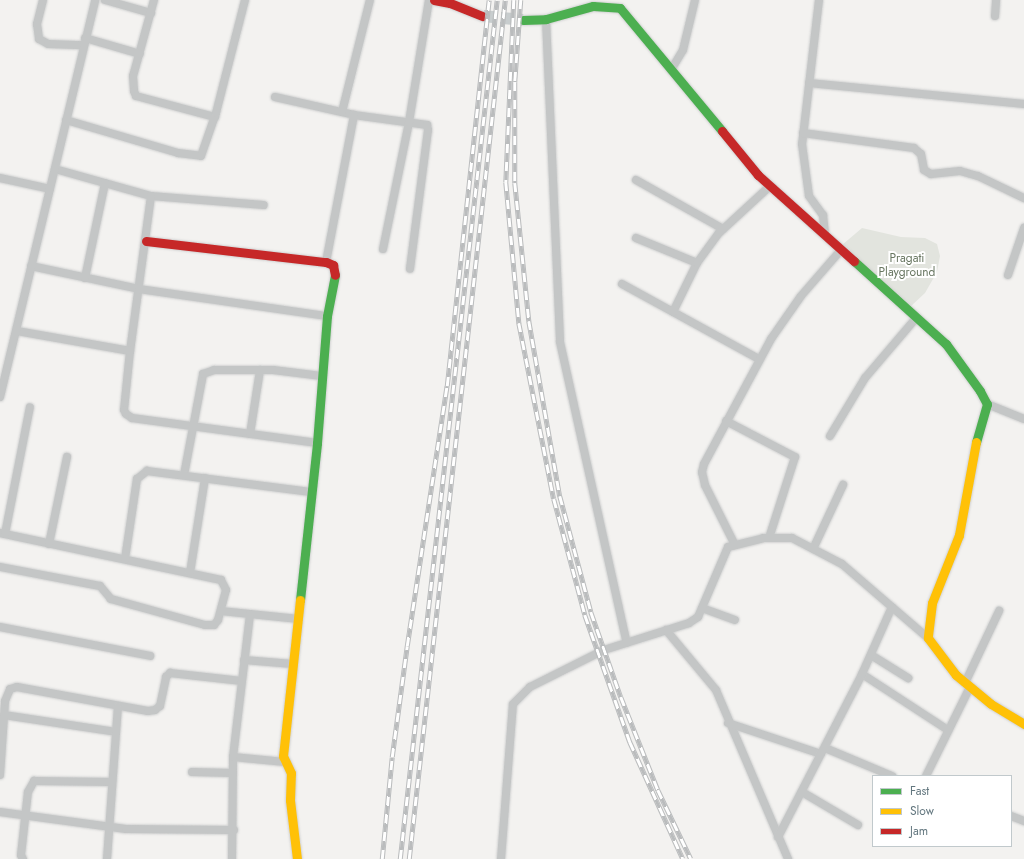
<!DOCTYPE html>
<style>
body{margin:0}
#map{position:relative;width:1024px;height:859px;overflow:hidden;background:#f3f2f0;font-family:Jost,sans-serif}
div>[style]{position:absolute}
.green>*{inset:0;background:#e2e4de}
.secondary-tunnel>*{height:12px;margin-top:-6px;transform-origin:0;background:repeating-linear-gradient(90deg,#c8cdce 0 12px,transparent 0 18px)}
.roads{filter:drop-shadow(0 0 1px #cfd0d0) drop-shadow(0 0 1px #cfd0d0)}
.street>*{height:8px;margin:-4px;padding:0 4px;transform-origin:4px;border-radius:4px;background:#c4c6c6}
.fast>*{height:9px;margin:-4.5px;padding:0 4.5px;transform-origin:4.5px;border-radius:4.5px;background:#4caf50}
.slow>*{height:9px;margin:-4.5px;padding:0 4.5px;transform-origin:4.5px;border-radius:4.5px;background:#ffc107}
.jam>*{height:9px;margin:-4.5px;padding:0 4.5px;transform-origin:4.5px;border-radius:4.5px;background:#c62828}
.rail>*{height:4.5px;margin-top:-2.25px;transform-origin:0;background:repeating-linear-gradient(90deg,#fff 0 9px,#babcbd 0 18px);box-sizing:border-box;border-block:1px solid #babcbd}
span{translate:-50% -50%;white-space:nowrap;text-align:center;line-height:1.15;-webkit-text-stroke:4px #fff;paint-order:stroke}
.park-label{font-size:12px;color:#697762}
.legend{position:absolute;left:872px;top:775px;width:140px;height:72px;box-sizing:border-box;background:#fff;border:1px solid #c1c9cc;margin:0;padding:5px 7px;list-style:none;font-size:12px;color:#63777f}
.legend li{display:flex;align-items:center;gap:8px;height:20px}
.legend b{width:20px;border:1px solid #c1c9cc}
</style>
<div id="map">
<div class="green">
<div style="clip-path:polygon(862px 228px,901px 237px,925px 238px,937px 244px,940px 256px,937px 272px,925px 293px,910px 307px,842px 245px)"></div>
</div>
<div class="secondary-tunnel">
<div style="left:483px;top:16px;width:40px;rotate:5.7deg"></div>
</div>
<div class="roads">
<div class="street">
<div style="left:43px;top:0;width:25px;rotate:104deg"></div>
<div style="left:37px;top:24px;width:15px;rotate:82deg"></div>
<div style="left:39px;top:39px;width:10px;rotate:29deg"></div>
<div style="left:48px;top:44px;width:35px;rotate:2deg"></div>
<div style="left:105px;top:0;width:48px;rotate:15.8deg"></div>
<div style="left:154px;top:0;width:79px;rotate:105.4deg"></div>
<div style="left:133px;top:76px;width:15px;rotate:86deg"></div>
<div style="left:134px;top:91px;width:5px;rotate:68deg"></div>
<div style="left:136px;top:96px;width:82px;rotate:14.9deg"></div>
<div style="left:819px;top:0;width:145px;rotate:96.7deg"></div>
<div style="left:802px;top:144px;width:52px;rotate:82.3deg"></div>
<div style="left:809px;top:196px;width:24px;rotate:54deg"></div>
<div style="left:823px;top:215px;width:20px;rotate:84deg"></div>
<div style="left:995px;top:16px;width:16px;rotate:-86deg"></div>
<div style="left:546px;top:19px;width:323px;rotate:87.5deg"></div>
<div style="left:560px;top:342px;width:308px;rotate:77.5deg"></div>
<div style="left:85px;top:38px;width:57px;rotate:16.2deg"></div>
<div style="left:671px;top:70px;width:23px;rotate:-59deg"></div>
<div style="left:683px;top:50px;width:51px;rotate:-76.5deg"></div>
<div style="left:809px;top:83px;width:216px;rotate:5.6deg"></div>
<div style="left:275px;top:97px;width:81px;rotate:12.8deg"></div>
<div style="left:354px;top:115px;width:74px;rotate:7.8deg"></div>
<div style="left:427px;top:125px;width:5px;rotate:79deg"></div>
<div style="left:428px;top:130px;width:140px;rotate:97.4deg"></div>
<div style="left:342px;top:112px;width:115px;rotate:-76deg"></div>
<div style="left:66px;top:120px;width:117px;rotate:16.4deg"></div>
<div style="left:178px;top:153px;width:23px;rotate:7deg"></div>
<div style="left:201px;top:156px;width:46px;rotate:-70.8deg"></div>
<div style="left:216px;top:113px;width:117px;rotate:-75.6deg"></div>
<div style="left:803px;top:133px;width:112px;rotate:7.7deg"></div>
<div style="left:914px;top:148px;width:9px;rotate:41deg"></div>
<div style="left:921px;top:154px;width:16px;rotate:79deg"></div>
<div style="left:924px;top:170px;width:8px;rotate:30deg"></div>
<div style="left:931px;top:174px;width:29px;rotate:-6deg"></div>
<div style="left:960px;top:171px;width:19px;rotate:16deg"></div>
<div style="left:978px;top:176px;width:51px;rotate:25.6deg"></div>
<div style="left:55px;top:169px;width:100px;rotate:15.7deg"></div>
<div style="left:151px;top:196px;width:113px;rotate:4.6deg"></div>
<div style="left:0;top:178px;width:51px;rotate:12.4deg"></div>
<div style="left:636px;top:180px;width:100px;rotate:29.4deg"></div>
<div style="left:151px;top:196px;width:156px;rotate:97.7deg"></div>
<div style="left:130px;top:351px;width:59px;rotate:95.8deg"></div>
<div style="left:124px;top:410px;width:4px;rotate:63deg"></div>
<div style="left:126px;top:414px;width:7px;rotate:34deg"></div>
<div style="left:132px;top:418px;width:187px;rotate:7.7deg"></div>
<div style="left:636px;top:238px;width:66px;rotate:22.3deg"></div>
<div style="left:383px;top:249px;width:130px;rotate:-78.4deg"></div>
<div style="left:409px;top:122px;width:124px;rotate:-80.7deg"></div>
<div style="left:326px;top:262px;width:150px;rotate:-79.2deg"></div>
<div style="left:31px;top:266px;width:110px;rotate:12deg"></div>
<div style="left:139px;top:289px;width:190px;rotate:8.2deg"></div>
<div style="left:1008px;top:275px;width:50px;rotate:-71.2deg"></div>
<div style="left:85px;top:278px;width:97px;rotate:-78.1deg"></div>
<div style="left:622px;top:284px;width:156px;rotate:28.7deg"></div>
<div style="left:673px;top:312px;width:55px;rotate:-63.9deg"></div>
<div style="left:697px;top:263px;width:37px;rotate:-54deg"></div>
<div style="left:719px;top:233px;width:69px;rotate:-42.7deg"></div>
<div style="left:17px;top:331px;width:115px;rotate:10deg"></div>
<div style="left:0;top:397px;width:408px;rotate:-76.5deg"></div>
<div style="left:987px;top:404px;width:40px;rotate:22deg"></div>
<div style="left:726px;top:421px;width:78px;rotate:27.6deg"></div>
<div style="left:795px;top:457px;width:85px;rotate:107.8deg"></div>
<div style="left:250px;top:434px;width:65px;rotate:-81.1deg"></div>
<div style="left:830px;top:436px;width:68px;rotate:-58.9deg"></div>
<div style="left:865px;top:378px;width:79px;rotate:-49.6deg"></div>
<div style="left:184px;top:475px;width:103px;rotate:-79.3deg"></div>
<div style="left:203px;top:374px;width:12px;rotate:-20deg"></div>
<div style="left:214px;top:370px;width:59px"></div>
<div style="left:273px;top:370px;width:49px;rotate:7deg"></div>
<div style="left:0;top:533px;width:226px;rotate:12deg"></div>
<div style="left:221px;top:580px;width:11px;rotate:63deg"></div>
<div style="left:226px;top:590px;width:31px;rotate:105deg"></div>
<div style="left:218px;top:620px;width:6px;rotate:129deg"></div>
<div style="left:214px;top:625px;width:9px;rotate:180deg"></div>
<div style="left:205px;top:625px;width:98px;rotate:-164.5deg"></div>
<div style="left:111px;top:599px;width:17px;rotate:-130deg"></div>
<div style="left:100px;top:586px;width:102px;rotate:-169.2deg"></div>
<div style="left:5px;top:534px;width:129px;rotate:-78.9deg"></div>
<div style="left:49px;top:544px;width:89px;rotate:-78.3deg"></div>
<div style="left:735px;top:545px;width:67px;rotate:-116.6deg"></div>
<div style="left:705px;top:485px;width:13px;rotate:-103deg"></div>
<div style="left:702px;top:472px;width:8px;rotate:-76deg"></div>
<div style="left:704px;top:464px;width:142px;rotate:-61.8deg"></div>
<div style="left:771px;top:339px;width:52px;rotate:-55.1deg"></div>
<div style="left:801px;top:296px;width:61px;rotate:-49deg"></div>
<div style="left:813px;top:549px;width:71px;rotate:-64.9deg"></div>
<div style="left:125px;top:559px;width:81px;rotate:-81.5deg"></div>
<div style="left:137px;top:479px;width:13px;rotate:-39deg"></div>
<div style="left:147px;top:471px;width:165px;rotate:7.3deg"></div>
<div style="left:190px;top:573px;width:96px;rotate:-81deg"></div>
<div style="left:702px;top:608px;width:35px;rotate:20deg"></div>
<div style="left:221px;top:611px;width:78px;rotate:5.9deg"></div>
<div style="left:0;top:627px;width:153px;rotate:10.9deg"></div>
<div style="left:666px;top:630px;width:78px;rotate:50.2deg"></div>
<div style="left:716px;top:690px;width:184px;rotate:66.9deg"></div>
<div style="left:871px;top:655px;width:44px;rotate:31.9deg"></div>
<div style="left:244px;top:660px;width:49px;rotate:4.7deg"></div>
<div style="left:862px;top:674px;width:103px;rotate:33.1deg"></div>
<div style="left:965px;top:683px;width:80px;rotate:-64.7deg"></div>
<div style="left:4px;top:715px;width:113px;rotate:8.6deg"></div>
<div style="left:728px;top:723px;width:98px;rotate:18.4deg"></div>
<div style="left:825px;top:748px;width:73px;rotate:22.7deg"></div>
<div style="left:233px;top:757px;width:52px;rotate:5.5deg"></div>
<div style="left:192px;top:772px;width:41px;rotate:1.4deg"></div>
<div style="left:0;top:775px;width:74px;rotate:-86.1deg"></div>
<div style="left:5px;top:701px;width:13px;rotate:-67deg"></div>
<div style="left:10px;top:689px;width:7px;rotate:-16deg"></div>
<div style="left:17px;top:687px;width:133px;rotate:10.4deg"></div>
<div style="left:148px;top:711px;width:7px;rotate:-8deg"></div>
<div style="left:155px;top:710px;width:6px;rotate:-39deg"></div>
<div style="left:160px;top:706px;width:30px;rotate:-78deg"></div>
<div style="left:166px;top:677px;width:6px;rotate:-45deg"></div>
<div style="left:170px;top:673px;width:72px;rotate:6.3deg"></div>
<div style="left:926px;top:776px;width:99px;rotate:-63.7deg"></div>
<div style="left:802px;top:792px;width:65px;rotate:30.5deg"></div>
<div style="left:0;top:812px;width:127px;rotate:7.7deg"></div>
<div style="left:126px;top:829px;width:108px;rotate:0.5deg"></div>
<div style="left:1011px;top:816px;width:14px;rotate:21deg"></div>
<div style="left:778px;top:837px;width:183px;rotate:-62.7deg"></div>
<div style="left:862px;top:674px;width:73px;rotate:-65.9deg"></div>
<div style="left:23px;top:859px;width:4px;rotate:-117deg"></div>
<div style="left:21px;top:855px;width:63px;rotate:-83.7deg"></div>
<div style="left:28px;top:792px;width:13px;rotate:-61deg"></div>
<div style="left:34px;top:781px;width:78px;rotate:0.7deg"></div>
<div style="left:107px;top:859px;width:153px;rotate:-85.9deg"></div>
<div style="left:232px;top:859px;width:102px;rotate:-89.4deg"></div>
<div style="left:233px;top:757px;width:144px;rotate:-83.2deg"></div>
<div style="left:501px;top:859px;width:155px;rotate:-85.6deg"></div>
<div style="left:513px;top:704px;width:24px;rotate:-45deg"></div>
<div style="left:530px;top:687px;width:83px;rotate:-26.6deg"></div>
<div style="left:604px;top:650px;width:89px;rotate:-17.6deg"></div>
<div style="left:689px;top:623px;width:11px;rotate:-34deg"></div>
<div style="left:698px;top:617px;width:76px;rotate:-66.8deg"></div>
<div style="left:728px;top:547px;width:36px;rotate:-14deg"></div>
<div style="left:763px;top:538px;width:29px"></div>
<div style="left:792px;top:538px;width:56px;rotate:27.5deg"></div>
<div style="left:842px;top:564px;width:113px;rotate:40.7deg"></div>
</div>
<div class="fast">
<div style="left:523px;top:20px;width:23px;rotate:-2deg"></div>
<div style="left:546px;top:19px;width:49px;rotate:-15.5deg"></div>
<div style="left:593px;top:6px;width:27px;rotate:4deg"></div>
<div style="left:620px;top:8px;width:160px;rotate:50.3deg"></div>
<div style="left:854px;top:261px;width:124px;rotate:42.1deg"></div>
<div style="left:946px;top:344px;width:58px;rotate:54.1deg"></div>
<div style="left:980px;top:391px;width:15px;rotate:62deg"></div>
<div style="left:987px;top:404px;width:40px;rotate:106deg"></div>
<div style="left:300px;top:600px;width:158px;rotate:-83.8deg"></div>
<div style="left:317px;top:443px;width:127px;rotate:-85.5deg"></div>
<div style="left:327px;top:316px;width:42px;rotate:-79deg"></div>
</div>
<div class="slow">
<div style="left:976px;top:442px;width:95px;rotate:100.4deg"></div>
<div style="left:959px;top:535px;width:73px;rotate:111.7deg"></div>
<div style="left:932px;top:603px;width:35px;rotate:97deg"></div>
<div style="left:928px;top:638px;width:46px;rotate:52.9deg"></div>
<div style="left:956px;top:675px;width:45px;rotate:39.6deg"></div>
<div style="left:991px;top:704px;width:39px;rotate:31deg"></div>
<div style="left:297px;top:859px;width:59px;rotate:-96.8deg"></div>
<div style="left:290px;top:800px;width:27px;rotate:-88deg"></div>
<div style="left:291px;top:773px;width:19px;rotate:-115deg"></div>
<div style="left:283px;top:756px;width:157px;rotate:-83.8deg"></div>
</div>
<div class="jam">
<div style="left:434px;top:0;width:16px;rotate:11deg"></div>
<div style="left:450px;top:3px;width:35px;rotate:22deg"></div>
<div style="left:722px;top:131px;width:57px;rotate:50.7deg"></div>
<div style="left:758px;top:175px;width:129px;rotate:41.9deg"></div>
<div style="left:146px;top:241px;width:181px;rotate:6.7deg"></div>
<div style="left:326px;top:262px;width:8px;rotate:23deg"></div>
<div style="left:333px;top:265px;width:10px;rotate:79deg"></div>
</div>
</div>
<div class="rail">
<div style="left:514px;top:0;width:182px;rotate:92.5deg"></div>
<div style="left:506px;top:182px;width:142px;rotate:84.7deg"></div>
<div style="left:519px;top:323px;width:179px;rotate:78.8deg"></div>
<div style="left:554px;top:499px;width:120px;rotate:75deg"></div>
<div style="left:585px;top:615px;width:135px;rotate:70.5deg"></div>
<div style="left:630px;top:742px;width:128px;rotate:65.6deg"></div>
<div style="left:521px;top:0;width:82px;rotate:94.2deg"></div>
<div style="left:515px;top:82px;width:101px;rotate:90deg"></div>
<div style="left:515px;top:183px;width:139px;rotate:84.2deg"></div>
<div style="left:529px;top:321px;width:178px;rotate:80deg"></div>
<div style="left:560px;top:496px;width:120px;rotate:75deg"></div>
<div style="left:591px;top:612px;width:90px;rotate:70.6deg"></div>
<div style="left:621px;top:697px;width:100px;rotate:68.3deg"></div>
<div style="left:658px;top:790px;width:76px;rotate:64.4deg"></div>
<div style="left:382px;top:859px;width:102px;rotate:-84.4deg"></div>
<div style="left:392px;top:757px;width:112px;rotate:-82.3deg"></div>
<div style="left:407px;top:646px;width:263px;rotate:-81.3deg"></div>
<div style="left:447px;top:386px;width:388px;rotate:-83.8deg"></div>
<div style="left:400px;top:859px;width:864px;rotate:-83.56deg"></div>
<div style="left:409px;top:859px;width:864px;rotate:-83.62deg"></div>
</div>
<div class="park-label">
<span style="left:907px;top:266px">Pragati<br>Playground</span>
</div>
<ul class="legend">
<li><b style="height:5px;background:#4caf50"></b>Fast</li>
<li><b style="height:5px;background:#ffc107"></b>Slow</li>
<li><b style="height:5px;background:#c62828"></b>Jam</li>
</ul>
</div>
